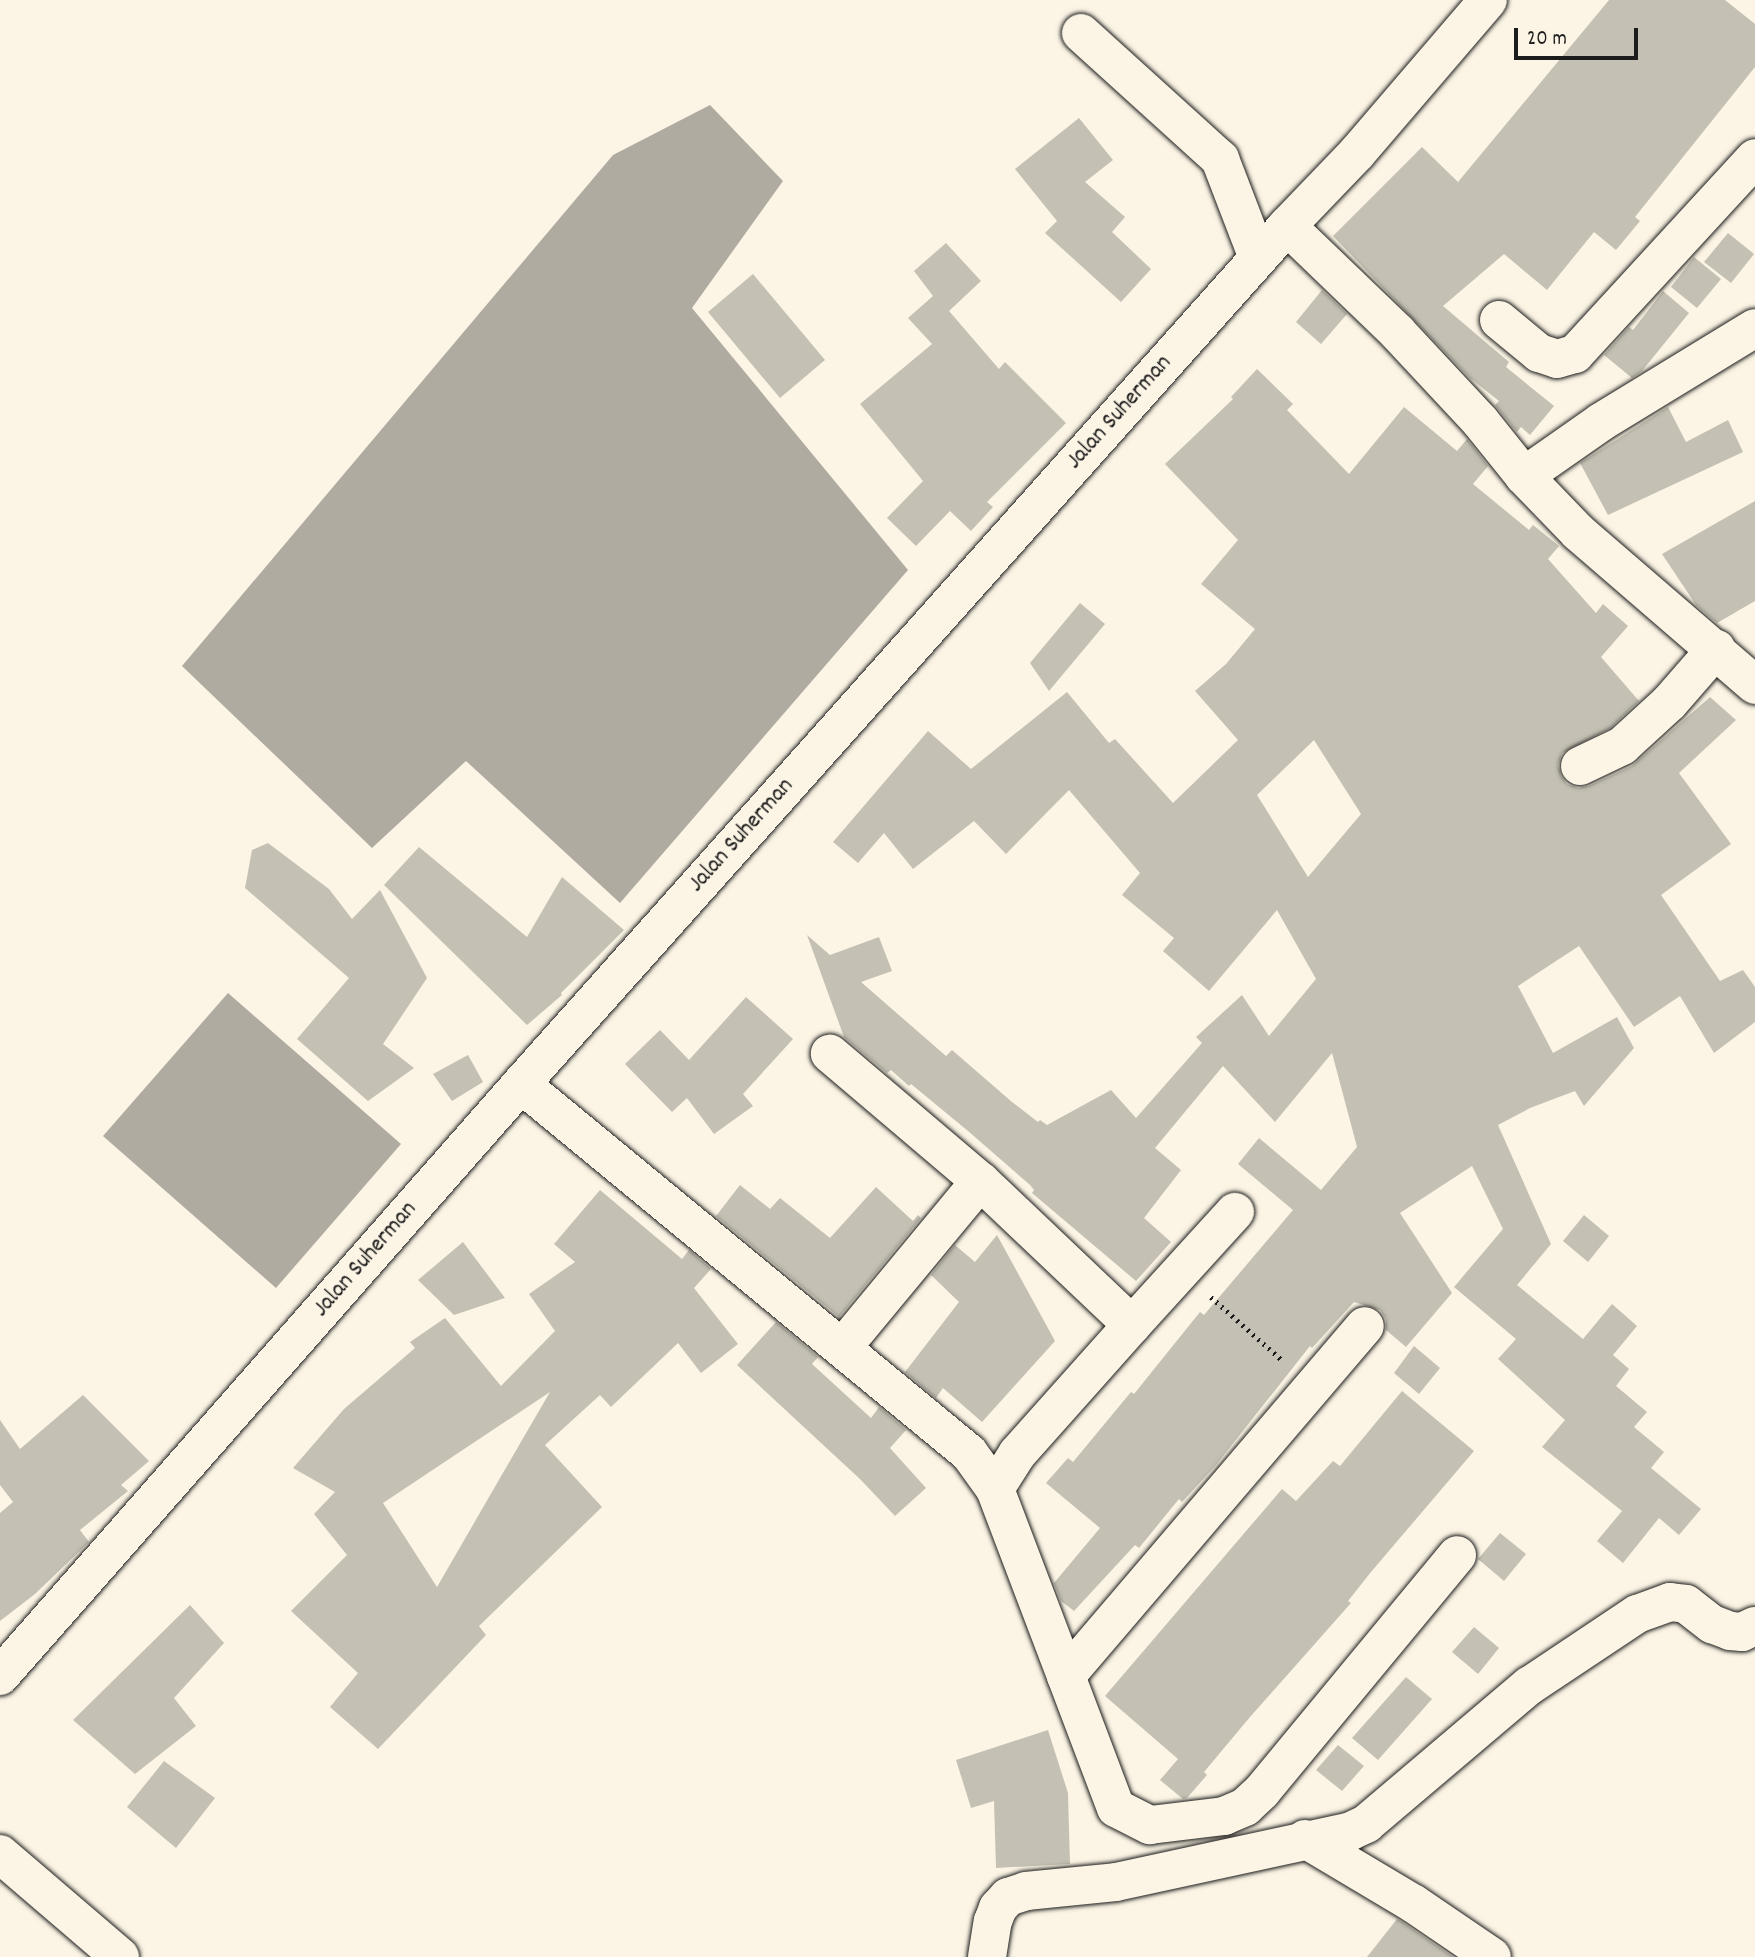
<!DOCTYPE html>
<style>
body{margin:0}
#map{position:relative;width:1755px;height:1957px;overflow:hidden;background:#fcf5e5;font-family:Dekko,sans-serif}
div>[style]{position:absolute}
.water>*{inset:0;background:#b0aba1}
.building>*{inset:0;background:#c4c0b3}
.path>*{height:4.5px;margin-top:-2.25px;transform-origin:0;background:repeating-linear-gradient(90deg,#1c1c1c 0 2px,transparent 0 7px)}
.roads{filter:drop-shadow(0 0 2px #1c1c1c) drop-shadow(0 0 2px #1c1c1c)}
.street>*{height:38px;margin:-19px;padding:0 19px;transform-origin:19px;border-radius:19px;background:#fcf5e5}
.secondary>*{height:38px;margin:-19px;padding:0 19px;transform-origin:19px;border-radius:19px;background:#fcf5e5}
.primary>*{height:38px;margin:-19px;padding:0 19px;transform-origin:19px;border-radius:19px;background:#fcf5e5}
span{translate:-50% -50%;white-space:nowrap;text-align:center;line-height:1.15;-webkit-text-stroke:5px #fcf5e5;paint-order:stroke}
.street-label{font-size:24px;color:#1c1c1c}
.scale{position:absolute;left:1514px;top:28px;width:124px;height:32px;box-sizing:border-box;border:4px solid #1c1c1c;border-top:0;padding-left:9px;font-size:21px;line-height:24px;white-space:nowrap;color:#1c1c1c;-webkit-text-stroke:5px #fcf5e5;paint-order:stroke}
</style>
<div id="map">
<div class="water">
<div style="clip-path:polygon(710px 105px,783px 181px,692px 308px,908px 570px,620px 903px,466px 761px,372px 848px,182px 666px,613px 155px)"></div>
<div style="clip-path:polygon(228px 993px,401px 1144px,276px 1288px,103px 1136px)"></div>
</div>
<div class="building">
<div style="clip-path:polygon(1609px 0,1725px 0,1755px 24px,1755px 67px,1635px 217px,1640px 221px,1616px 250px,1594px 232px,1547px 290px,1504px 254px,1443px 306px,1509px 362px,1506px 367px,1554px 406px,1530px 435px,1521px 427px,1517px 432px,1495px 405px,1499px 401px,1470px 378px,1333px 236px,1422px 147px,1458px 182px)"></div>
<div style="clip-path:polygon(1079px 118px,1113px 160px,1085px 182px,1125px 217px,1112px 232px,1151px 269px,1121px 302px,1045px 233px,1057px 221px,1015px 169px)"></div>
<div style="clip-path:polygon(1728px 233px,1754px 254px,1731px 283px,1704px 262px)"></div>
<div style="clip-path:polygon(946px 243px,981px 281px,949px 311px,999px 369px,1005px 362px,1066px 423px,987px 502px,993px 507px,971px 531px,950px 511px,916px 546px,887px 518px,923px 481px,860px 404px,932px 344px,908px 318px,933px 296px,914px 271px)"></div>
<div style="clip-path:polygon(1694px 257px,1721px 279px,1697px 308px,1671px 287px)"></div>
<div style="clip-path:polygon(753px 274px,825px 360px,780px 398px,708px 312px)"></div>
<div style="clip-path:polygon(1322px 290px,1347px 314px,1321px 344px,1296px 322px)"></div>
<div style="clip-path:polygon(1663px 291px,1689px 313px,1642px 371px,1632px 378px,1604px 355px,1629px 327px,1633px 330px)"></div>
<div style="clip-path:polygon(evenodd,1257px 369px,1293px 404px,1287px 410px,1349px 474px,1404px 407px,1457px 451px,1467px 439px,1488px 466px,1473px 484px,1529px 530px,1533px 525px,1559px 546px,1548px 559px,1596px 613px,1603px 604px,1628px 626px,1601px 657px,1639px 701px,1610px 728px,1562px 753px,1558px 765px,1561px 776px,1567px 784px,1578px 788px,1589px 786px,1632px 766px,1710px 697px,1736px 720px,1679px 773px,1731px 844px,1661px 895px,1720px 981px,1743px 970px,1755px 987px,1755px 1022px,1714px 1053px,1680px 996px,1634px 1027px,1579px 946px,1518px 986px,1553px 1053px,1617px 1017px,1634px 1048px,1584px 1106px,1575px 1091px,1530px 1108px,1498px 1125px,1551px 1244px,1517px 1285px,1583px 1339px,1612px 1304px,1637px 1326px,1613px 1355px,1629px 1369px,1616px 1386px,1647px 1412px,1634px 1427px,1664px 1452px,1651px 1468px,1701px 1509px,1679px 1535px,1659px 1518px,1623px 1563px,1597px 1541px,1622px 1511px,1542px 1447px,1565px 1420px,1498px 1359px,1516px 1339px,1454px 1287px,1503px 1229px,1472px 1166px,1400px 1213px,1452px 1293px,1406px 1347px,1386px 1330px,1386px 1319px,1380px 1310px,1354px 1302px,1312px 1348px,1310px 1346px,1216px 1465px,1182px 1502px,1179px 1499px,1139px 1548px,1135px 1545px,1074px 1611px,1061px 1601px,1054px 1583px,1100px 1528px,1046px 1483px,1068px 1458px,1073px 1462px,1131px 1392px,1134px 1394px,1200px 1312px,1204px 1315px,1293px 1210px,1238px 1164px,1259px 1138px,1321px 1190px,1357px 1147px,1332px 1053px,1275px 1122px,1223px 1066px,1155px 1148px,1181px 1170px,1144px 1218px,1171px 1242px,1136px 1281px,1032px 1193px,1034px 1190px,1030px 1185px,968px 1131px,911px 1084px,909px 1086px,891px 1070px,887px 1073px,844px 1037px,807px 935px,830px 955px,879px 937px,892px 971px,861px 982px,946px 1056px,952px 1050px,1012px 1102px,1038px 1122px,1040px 1120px,1047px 1125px,1111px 1090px,1136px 1118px,1202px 1043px,1196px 1037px,1242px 995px,1269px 1036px,1316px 979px,1277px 910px,1209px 991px,1163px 951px,1174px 938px,1122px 895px,1140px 873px,1069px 790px,1006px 854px,974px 821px,913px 869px,884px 833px,858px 863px,833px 842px,928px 731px,971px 769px,1067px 692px,1109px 743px,1115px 739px,1173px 803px,1238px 740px,1195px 691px,1226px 664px,1255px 629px,1201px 584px,1238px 540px,1165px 464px,1233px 399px,1231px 397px,1257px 369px,1314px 740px,1361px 814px,1308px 877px,1257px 795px,1314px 740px)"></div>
<div style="clip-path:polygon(1668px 407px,1686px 442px,1728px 420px,1743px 452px,1608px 515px,1580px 463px)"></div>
<div style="clip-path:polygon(1755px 501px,1755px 601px,1717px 623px,1696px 605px,1662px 554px)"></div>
<div style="clip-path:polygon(1080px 603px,1105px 624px,1049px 691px,1030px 663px)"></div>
<div style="clip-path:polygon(268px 843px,329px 889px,352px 919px,380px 890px,427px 978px,383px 1044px,414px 1068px,368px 1101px,297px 1039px,349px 978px,245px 888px,252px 850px)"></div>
<div style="clip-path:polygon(419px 847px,527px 937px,562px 877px,624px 930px,561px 993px,562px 995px,527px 1025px,384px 885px)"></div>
<div style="clip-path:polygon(746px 997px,793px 1039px,743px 1094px,753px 1106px,714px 1134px,687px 1098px,672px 1112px,625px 1064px,660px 1030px,689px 1060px)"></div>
<div style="clip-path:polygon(468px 1055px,483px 1082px,452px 1101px,433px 1074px)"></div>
<div style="clip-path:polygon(740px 1185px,770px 1209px,780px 1198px,830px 1238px,876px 1187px,913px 1221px,918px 1215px,921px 1218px,839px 1317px,716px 1216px)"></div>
<div style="clip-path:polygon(evenodd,600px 1190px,682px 1259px,689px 1250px,711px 1269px,694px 1288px,738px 1344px,701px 1373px,678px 1343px,611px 1407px,600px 1395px,545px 1445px,602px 1507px,479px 1626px,486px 1635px,378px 1749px,330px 1707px,358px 1673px,291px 1611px,347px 1555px,314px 1514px,335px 1492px,293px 1468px,344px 1409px,415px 1348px,410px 1342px,445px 1318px,501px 1386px,555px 1331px,529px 1294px,575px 1262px,554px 1244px,600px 1190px,550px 1392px,529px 1428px,437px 1587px,383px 1503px,550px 1392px)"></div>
<div style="clip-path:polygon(1584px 1215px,1609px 1236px,1588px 1262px,1563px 1241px)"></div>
<div style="clip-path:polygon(997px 1235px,1055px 1341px,982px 1422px,943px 1388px,936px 1398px,905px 1372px,959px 1302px,931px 1275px,955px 1245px,975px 1262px)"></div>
<div style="clip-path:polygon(463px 1242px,505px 1298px,454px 1315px,418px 1280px)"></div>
<div style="clip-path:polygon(776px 1322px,818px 1357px,812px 1364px,871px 1418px,879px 1407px,906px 1430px,890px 1448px,926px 1488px,895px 1516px,861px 1480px,737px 1365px)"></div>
<div style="clip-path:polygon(1414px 1346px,1440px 1368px,1419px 1394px,1394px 1373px)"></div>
<div style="clip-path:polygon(1402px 1391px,1474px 1451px,1371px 1572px,1348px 1601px,1351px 1603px,1250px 1717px,1204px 1772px,1207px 1775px,1187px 1798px,1183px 1799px,1160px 1780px,1178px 1759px,1105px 1696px,1282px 1489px,1296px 1501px,1333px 1461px,1340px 1466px)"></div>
<div style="clip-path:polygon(83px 1395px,149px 1461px,121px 1485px,128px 1491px,80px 1530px,89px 1542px,35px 1594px,0 1621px,0 1513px,13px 1502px,0 1485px,0 1420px,20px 1449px)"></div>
<div style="clip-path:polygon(1500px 1533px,1526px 1554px,1504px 1581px,1478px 1559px)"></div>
<div style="clip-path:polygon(190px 1605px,224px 1643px,174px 1698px,196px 1726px,135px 1774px,73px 1720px)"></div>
<div style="clip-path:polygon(1474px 1627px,1499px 1648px,1478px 1674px,1452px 1652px)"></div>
<div style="clip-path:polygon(1406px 1677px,1432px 1699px,1378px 1760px,1352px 1738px)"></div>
<div style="clip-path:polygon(1048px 1730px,1068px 1793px,1070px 1864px,996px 1868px,994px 1801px,971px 1808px,956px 1760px)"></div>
<div style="clip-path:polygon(1338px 1745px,1364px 1766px,1342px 1791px,1316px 1770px)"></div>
<div style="clip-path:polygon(164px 1761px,215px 1798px,176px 1848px,127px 1807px)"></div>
<div style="clip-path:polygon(1397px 1919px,1402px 1922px,1453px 1957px,1367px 1957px)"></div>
</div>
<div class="path">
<div style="left:1211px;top:1297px;width:96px;rotate:41.6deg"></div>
</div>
<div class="roads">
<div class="street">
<div style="left:1081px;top:33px;width:188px;rotate:42.2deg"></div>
<div style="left:1220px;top:159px;width:106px;rotate:69deg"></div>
<div style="left:1287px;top:226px;width:153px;rotate:43.9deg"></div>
<div style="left:1397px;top:332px;width:122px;rotate:47deg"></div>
<div style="left:1480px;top:421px;width:70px;rotate:51.3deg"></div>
<div style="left:1524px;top:476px;width:78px;rotate:46deg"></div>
<div style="left:1578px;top:532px;width:234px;rotate:40.8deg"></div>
<div style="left:1499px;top:320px;width:52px;rotate:39.5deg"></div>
<div style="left:1539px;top:353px;width:19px;rotate:18deg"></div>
<div style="left:1557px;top:359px;width:19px;rotate:-16deg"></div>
<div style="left:1575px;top:354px;width:266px;rotate:-47.4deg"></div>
<div style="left:1524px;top:476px;width:94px;rotate:-35deg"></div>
<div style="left:1601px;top:422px;width:180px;rotate:-31.4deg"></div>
<div style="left:1580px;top:766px;width:47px;rotate:-25.5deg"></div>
<div style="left:1622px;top:746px;width:64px;rotate:-42.5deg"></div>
<div style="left:1669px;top:703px;width:72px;rotate:-49deg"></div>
<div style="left:521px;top:1084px;width:580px;rotate:39.48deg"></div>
<div style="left:969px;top:1453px;width:44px;rotate:54.2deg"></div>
<div style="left:995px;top:1489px;width:41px;rotate:-57.8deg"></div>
<div style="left:1017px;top:1454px;width:173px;rotate:-48.3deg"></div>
<div style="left:1132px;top:1325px;width:209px;rotate:-136.5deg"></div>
<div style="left:980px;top:1181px;width:197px;rotate:-139.7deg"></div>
<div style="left:1132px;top:1325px;width:153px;rotate:-47.7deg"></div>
<div style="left:842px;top:1348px;width:217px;rotate:-50.4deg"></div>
<div style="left:995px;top:1489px;width:200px;rotate:69.2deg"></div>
<div style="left:1066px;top:1676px;width:460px;rotate:-49.5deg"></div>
<div style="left:1066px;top:1676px;width:141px;rotate:69.3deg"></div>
<div style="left:1116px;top:1808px;width:38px;rotate:27deg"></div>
<div style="left:1150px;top:1825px;width:75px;rotate:-6.9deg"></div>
<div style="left:1224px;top:1816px;width:23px;rotate:-23deg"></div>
<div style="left:1245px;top:1807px;width:23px;rotate:-43deg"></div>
<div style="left:1262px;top:1791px;width:306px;rotate:-50.4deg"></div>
<div style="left:1305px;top:1839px;width:127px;rotate:30.8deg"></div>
<div style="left:1414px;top:1904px;width:94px;rotate:34.2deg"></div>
<div style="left:987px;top:1957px;width:36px;rotate:-81deg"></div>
<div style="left:993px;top:1921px;width:14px;rotate:-69deg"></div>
<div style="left:998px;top:1908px;width:15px;rotate:-48deg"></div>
<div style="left:1008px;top:1897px;width:19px;rotate:-18deg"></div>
<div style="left:1026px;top:1891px;width:90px;rotate:-5.7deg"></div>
<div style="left:1116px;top:1882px;width:240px;rotate:-12.2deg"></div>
<div style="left:1351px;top:1831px;width:17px;rotate:-25deg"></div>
<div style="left:1366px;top:1824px;width:214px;rotate:-40.3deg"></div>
<div style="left:1529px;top:1686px;width:130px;rotate:-33.7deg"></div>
<div style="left:1637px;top:1614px;width:35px;rotate:-20deg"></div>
<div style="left:1670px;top:1602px;width:16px;rotate:7deg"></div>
<div style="left:1686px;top:1604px;width:33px;rotate:38deg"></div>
<div style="left:1712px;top:1624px;width:19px;rotate:21deg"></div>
<div style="left:1730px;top:1631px;width:12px;rotate:5deg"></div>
<div style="left:1742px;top:1632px;width:14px;rotate:-25deg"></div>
</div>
<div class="secondary">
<div style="left:0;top:1854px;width:158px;rotate:40.6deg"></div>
</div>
<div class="primary">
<div style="left:0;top:1676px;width:789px;rotate:-48.65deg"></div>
<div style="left:521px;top:1084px;width:1150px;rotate:-48.24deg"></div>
<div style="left:1287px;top:226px;width:101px;rotate:-46.2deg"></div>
<div style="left:1357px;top:153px;width:201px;rotate:-49.4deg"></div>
</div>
</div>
<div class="street-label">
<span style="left:1120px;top:413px;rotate:-48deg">Jalan Suherman</span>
<span style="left:742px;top:836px;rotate:-48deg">Jalan Suherman</span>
<span style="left:366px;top:1260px;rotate:-49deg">Jalan Suherman</span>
</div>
<div class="scale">20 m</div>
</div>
